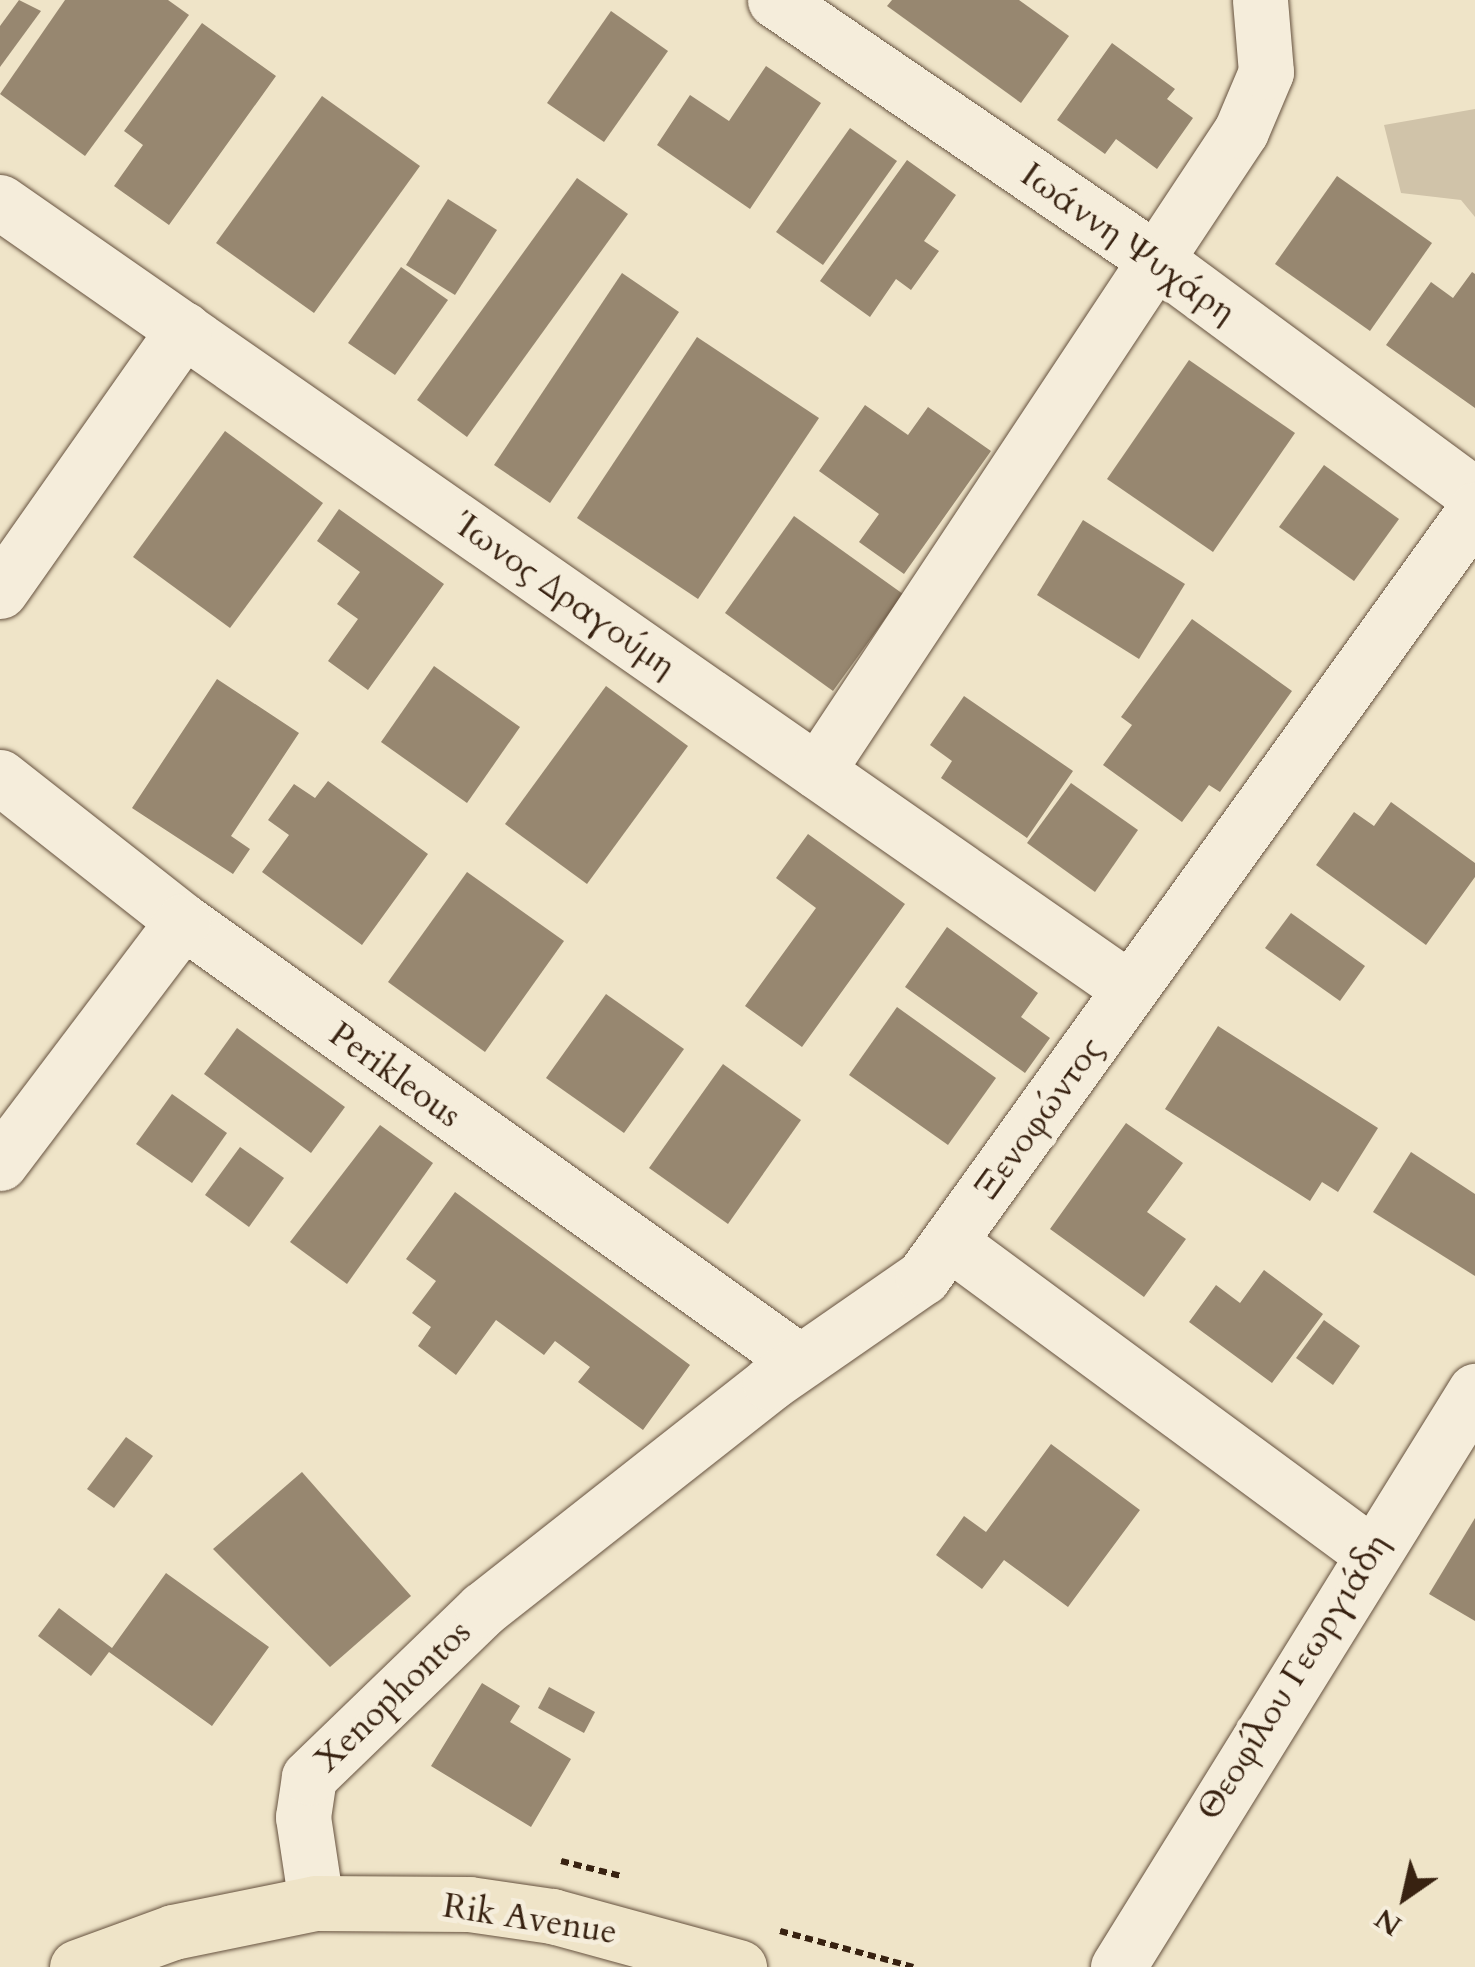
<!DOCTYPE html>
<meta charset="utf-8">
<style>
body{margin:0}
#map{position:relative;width:1475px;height:1967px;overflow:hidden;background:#efe4c8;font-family:Cardo,serif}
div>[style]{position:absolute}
.green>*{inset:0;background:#d0c3a9}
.building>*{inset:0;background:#978770}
.path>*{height:6px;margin-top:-3px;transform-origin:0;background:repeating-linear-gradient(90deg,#382211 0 8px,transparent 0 13px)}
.roads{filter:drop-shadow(0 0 2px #66523f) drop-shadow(0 0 2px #66523f)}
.minor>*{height:55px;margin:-27.5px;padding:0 27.5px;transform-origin:27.5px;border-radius:27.5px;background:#f5eddb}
.major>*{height:55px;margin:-27.5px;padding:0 27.5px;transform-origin:27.5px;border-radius:27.5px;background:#efe4c8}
span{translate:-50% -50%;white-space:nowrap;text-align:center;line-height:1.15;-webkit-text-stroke:10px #f5eddb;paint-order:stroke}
.street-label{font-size:35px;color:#382211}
.north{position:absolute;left:1355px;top:1847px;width:100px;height:100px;-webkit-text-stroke:8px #f5eddb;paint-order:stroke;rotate:214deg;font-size:28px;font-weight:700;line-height:40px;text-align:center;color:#382211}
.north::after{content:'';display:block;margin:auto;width:35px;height:45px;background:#382211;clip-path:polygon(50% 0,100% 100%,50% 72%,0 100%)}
</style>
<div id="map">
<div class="green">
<div style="clip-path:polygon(1475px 109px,1475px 217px,1461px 200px,1401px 193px,1384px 125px)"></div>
</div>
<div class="building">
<div style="clip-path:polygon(19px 0,41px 11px,0 67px,0 26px)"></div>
<div style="clip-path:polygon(65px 0,168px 0,189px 15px,85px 156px,0 94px)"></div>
<div style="clip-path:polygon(892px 0,1019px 0,1069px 36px,1021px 103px,887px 6px)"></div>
<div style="clip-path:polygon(611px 11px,668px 51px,604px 142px,547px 103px)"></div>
<div style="clip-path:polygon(202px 23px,276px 76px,169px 225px,114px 186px,143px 145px,124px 131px)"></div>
<div style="clip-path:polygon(1112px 43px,1175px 89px,1167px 99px,1193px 118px,1157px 169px,1116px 139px,1105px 154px,1057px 120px)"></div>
<div style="clip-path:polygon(766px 66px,821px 103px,750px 209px,657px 145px,690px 95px,729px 121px)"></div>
<div style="clip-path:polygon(322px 96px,420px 166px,314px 313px,216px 243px)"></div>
<div style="clip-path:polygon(850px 128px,897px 161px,823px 265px,776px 232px)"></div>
<div style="clip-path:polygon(907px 160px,956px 195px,924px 241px,939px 251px,911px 290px,896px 279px,870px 317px,820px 281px)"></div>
<div style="clip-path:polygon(1337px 176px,1432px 243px,1370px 331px,1275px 264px)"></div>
<div style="clip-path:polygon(577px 178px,628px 214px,467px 437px,417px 400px)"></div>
<div style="clip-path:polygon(448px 199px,497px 230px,455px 295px,406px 265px)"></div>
<div style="clip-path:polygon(401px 267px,448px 300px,395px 375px,348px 343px)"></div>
<div style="clip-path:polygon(1472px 272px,1475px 274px,1475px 408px,1386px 345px,1431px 282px,1453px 298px)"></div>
<div style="clip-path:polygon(622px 273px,679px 312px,550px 503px,494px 465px)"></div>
<div style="clip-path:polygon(697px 337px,819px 418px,698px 599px,577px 518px)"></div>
<div style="clip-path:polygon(1189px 360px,1295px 433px,1213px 552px,1107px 479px)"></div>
<div style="clip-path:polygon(865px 405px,908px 435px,928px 407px,991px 451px,904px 574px,859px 542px,879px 514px,819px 471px)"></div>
<div style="clip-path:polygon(225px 431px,323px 503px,230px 628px,133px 557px)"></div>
<div style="clip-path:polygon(1324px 465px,1399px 519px,1354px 581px,1279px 527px)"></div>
<div style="clip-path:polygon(339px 509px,444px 584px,368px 690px,328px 661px,358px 619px,337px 604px,360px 572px,317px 541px)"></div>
<div style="clip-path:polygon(794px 516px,903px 594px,833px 691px,725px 613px)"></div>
<div style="clip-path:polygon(1083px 520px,1185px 584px,1139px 659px,1037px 595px)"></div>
<div style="clip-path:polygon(1192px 619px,1292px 691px,1220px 792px,1209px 785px,1182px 822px,1103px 765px,1132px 725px,1121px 717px)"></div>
<div style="clip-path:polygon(434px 666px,520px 727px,467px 803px,381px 742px)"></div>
<div style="clip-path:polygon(217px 679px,299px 733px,231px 836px,250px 849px,233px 874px,132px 808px)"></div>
<div style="clip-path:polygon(606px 686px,688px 746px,587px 884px,505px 824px)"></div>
<div style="clip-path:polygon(964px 696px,1073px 771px,1027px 838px,941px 778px,952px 761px,930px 745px)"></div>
<div style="clip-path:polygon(328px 781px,428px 854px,362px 945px,262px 872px,289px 835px,268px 820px,294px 784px,315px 798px)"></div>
<div style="clip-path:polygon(1071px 783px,1138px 830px,1095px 892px,1027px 843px)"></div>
<div style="clip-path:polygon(1391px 802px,1475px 863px,1475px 877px,1426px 945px,1316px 865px,1354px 812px,1374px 826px)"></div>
<div style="clip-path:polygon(808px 834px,905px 904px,802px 1047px,745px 1006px,816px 908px,776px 878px)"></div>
<div style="clip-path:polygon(467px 872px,564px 941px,485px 1052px,388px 982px)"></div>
<div style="clip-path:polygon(1291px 913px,1365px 966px,1340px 1001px,1265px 948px)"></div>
<div style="clip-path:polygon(947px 927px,1038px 993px,1021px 1017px,1050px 1038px,1025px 1073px,905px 987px)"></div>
<div style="clip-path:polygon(606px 994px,684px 1049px,624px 1133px,546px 1078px)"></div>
<div style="clip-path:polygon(897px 1007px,996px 1078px,948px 1145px,849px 1075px)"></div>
<div style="clip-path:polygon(1218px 1026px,1378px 1128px,1338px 1192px,1322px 1182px,1310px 1201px,1165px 1109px)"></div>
<div style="clip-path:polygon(237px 1028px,345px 1107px,311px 1153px,204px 1074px)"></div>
<div style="clip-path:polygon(723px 1064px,801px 1120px,728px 1224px,649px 1168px)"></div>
<div style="clip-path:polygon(172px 1094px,227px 1133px,192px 1183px,136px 1144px)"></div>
<div style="clip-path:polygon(1126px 1123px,1183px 1163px,1147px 1212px,1186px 1239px,1144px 1297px,1050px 1229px)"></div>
<div style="clip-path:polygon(380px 1125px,433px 1163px,347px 1284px,290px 1242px)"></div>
<div style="clip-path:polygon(240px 1147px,284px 1178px,249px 1227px,205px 1195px)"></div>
<div style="clip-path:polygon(1411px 1152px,1475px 1194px,1475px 1276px,1373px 1212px)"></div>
<div style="clip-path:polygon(455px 1192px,690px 1365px,643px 1430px,578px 1382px,590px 1367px,555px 1341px,544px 1355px,496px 1320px,456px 1375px,418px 1346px,431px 1327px,412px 1313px,436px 1281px,406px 1259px)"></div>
<div style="clip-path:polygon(1264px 1270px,1323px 1314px,1272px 1383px,1189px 1322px,1216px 1285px,1240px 1303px)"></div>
<div style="clip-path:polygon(1324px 1320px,1360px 1346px,1333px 1385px,1296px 1358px)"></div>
<div style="clip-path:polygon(126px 1437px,153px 1456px,114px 1508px,87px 1489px)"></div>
<div style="clip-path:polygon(1051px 1444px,1140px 1510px,1068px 1607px,1004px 1560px,982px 1589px,936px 1555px,964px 1516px,986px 1532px)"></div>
<div style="clip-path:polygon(302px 1472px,411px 1596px,330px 1667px,213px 1549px)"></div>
<div style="clip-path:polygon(1475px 1518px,1475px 1621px,1429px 1594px)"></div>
<div style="clip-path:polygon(166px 1573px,269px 1647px,212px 1726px,109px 1652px,91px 1676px,38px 1636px,59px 1608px,112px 1648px)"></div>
<div style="clip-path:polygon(482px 1683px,520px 1706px,510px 1722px,571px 1759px,531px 1827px,431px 1766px)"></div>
<div style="clip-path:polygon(549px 1687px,595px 1712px,584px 1733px,538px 1708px)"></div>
</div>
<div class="path">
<div style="left:561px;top:1861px;width:62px;rotate:14deg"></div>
<div style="left:780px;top:1931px;width:138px;rotate:15.1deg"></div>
</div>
<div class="roads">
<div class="minor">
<div style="left:775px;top:0;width:465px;rotate:34.3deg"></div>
<div style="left:1159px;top:262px;width:393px;rotate:36.4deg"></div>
<div style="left:0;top:202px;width:1377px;rotate:34.86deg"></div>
<div style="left:0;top:591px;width:320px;rotate:-54.9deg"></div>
<div style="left:817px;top:771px;width:768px;rotate:-56.48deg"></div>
<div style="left:1241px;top:131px;width:64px;rotate:-67deg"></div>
<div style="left:1266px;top:72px;width:72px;rotate:-94.8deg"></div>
<div style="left:0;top:777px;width:233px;rotate:38.2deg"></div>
<div style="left:183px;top:921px;width:757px;rotate:35.54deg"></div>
<div style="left:0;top:1163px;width:303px;rotate:-52.9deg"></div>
<div style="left:949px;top:1242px;width:524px;rotate:36.39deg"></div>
<div style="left:316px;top:1903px;width:87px;rotate:-98.6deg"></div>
<div style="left:303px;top:1817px;width:40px;rotate:-81.5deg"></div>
<div style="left:309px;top:1777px;width:242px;rotate:-44deg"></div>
<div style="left:483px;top:1609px;width:365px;rotate:-38.2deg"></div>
<div style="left:770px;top:1383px;width:186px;rotate:-34.7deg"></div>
<div style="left:923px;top:1277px;width:945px;rotate:-54.26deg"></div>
<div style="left:1118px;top:1967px;width:678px;rotate:-58.21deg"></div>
</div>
<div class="major">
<div style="left:77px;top:1967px;width:102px;rotate:-20deg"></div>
<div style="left:173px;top:1932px;width:146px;rotate:-11.5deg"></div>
<div style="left:316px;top:1903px;width:153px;rotate:0.4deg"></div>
<div style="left:469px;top:1904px;width:84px;rotate:8.2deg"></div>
<div style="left:552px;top:1916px;width:194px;rotate:15.3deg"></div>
</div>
</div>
<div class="street-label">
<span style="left:1128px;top:243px;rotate:35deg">Ιωάννη Ψυχάρη</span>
<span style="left:565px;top:595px;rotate:35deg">Ίωνος Δραγούμη</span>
<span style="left:395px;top:1075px;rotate:36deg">Perikleous</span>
<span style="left:1039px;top:1118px;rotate:-54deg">Ξενοφώντος</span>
<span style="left:1293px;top:1677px;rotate:-58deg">Θεοφίλου Γεωργιάδη</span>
<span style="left:393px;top:1696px;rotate:-44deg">Xenophontos</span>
<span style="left:530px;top:1919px;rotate:9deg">Rik Avenue</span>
</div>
<div class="north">N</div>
</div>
